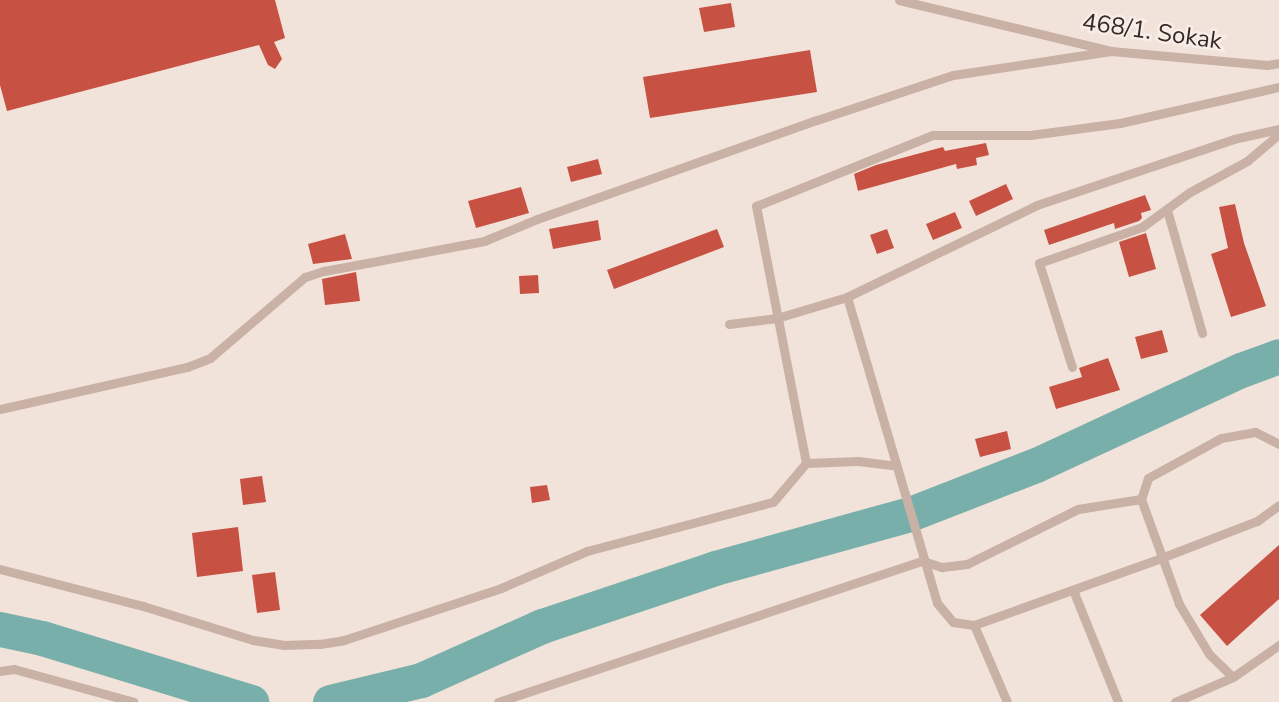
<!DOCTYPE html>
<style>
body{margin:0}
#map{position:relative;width:1279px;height:702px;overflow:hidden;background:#f2e3da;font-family:"Nunito Sans",sans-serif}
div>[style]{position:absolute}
.river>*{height:35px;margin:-17.5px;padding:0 17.5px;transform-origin:17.5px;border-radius:17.5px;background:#79afaa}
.building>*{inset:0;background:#c75143}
.service>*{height:9px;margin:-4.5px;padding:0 4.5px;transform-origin:4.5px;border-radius:4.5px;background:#cab1a6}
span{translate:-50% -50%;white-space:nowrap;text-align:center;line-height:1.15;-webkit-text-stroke:5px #f9eee7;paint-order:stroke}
.street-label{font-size:24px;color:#362a27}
</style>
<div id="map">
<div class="river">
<div style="left:0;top:629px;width:43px;rotate:12.1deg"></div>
<div style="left:42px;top:638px;width:219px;rotate:17deg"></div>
<div style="left:330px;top:702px;width:94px;rotate:-13.6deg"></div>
<div style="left:421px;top:680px;width:133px;rotate:-24.1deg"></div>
<div style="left:542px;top:626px;width:182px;rotate:-18.5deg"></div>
<div style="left:715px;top:568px;width:202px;rotate:-15.5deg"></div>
<div style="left:910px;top:514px;width:135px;rotate:-21.3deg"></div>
<div style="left:1036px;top:465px;width:226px;rotate:-24.9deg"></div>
<div style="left:1241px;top:370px;width:40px;rotate:-20.2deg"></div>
</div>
<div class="building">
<div style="clip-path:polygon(0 0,275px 0,285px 38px,274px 42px,282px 59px,275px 69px,268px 65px,259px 45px,7px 111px,0 85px)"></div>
<div style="clip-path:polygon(731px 3px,735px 27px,704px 32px,699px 8px)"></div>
<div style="clip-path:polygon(810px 50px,817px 92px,650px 118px,643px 77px)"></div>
<div style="clip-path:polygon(986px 143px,989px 155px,976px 158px,977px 165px,957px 169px,956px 164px,858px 191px,854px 174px,876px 165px,943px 147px,945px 151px)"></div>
<div style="clip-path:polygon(598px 159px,602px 174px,571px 182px,567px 167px)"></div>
<div style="clip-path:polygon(1006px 184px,1013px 199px,976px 216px,969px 201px)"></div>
<div style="clip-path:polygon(521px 187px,529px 213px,476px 228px,468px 201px)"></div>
<div style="clip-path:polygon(1145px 195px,1151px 210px,1141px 213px,1142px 218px,1139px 221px,1115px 229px,1114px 223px,1049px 245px,1044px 230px)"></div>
<div style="clip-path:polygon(1235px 204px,1244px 243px,1266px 306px,1231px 317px,1211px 254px,1228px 248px,1219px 207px)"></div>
<div style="clip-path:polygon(955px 212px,962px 228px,933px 240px,926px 224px)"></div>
<div style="clip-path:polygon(598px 220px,601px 240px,553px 249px,549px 229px)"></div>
<div style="clip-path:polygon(717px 229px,724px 247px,614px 289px,607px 270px)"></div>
<div style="clip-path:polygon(887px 229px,894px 248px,877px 254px,870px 235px)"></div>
<div style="clip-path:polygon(1146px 233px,1156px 269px,1129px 277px,1119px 242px)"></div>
<div style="clip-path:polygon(345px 234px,352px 259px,313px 264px,308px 244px)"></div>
<div style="clip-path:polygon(356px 272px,360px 301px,325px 305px,322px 279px)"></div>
<div style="clip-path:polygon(538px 275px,539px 293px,520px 294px,519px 276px)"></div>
<div style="clip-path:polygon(1162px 330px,1168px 352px,1141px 359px,1135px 337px)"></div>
<div style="clip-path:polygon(1108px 358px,1120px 390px,1056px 409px,1049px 387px,1082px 377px,1079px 368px)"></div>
<div style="clip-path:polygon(1007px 431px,1011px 449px,980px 457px,975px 439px)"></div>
<div style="clip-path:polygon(262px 476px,266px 502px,243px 505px,240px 479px)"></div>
<div style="clip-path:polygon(547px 485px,550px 500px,532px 503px,530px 487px)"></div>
<div style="clip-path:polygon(238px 527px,243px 571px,197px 577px,192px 533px)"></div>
<div style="clip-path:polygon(1279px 545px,1279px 599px,1227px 646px,1200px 615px)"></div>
<div style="clip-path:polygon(275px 572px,280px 610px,257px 613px,252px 575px)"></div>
</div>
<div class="service">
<div style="left:899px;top:0;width:218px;rotate:13.5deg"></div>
<div style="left:1111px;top:51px;width:157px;rotate:5.1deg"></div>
<div style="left:1267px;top:65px;width:12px;rotate:-9deg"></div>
<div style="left:1279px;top:129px;width:46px;rotate:167.5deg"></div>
<div style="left:1234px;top:139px;width:208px;rotate:161.5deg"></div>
<div style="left:1037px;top:205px;width:211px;rotate:154.2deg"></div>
<div style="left:847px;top:297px;width:319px;rotate:73.6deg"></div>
<div style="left:937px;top:603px;width:25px;rotate:50deg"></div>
<div style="left:953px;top:622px;width:21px;rotate:8deg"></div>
<div style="left:974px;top:625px;width:199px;rotate:-19.7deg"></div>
<div style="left:1161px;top:558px;width:103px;rotate:-21.1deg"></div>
<div style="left:1257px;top:521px;width:27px;rotate:-36deg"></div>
<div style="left:1167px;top:210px;width:128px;rotate:74.1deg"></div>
<div style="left:729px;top:324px;width:48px;rotate:-7.1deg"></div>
<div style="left:777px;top:318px;width:73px;rotate:-16.7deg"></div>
<div style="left:1072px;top:367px;width:109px;rotate:-107.6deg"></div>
<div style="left:1039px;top:263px;width:109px;rotate:-19.3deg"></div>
<div style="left:1142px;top:227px;width:59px;rotate:-36.1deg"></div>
<div style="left:1190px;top:192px;width:65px;rotate:-28.5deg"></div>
<div style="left:1247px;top:161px;width:42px;rotate:-40.2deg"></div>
<div style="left:0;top:409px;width:192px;rotate:-12.7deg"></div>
<div style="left:187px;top:367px;width:25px;rotate:-21deg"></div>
<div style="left:210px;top:358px;width:125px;rotate:-40.5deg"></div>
<div style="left:305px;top:277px;width:20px;rotate:-18deg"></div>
<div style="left:324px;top:271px;width:163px;rotate:-10.6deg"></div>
<div style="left:484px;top:241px;width:57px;rotate:-22.5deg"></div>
<div style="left:537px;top:219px;width:297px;rotate:-19.5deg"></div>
<div style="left:817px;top:120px;width:143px;rotate:-18.3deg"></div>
<div style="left:953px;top:75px;width:160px;rotate:-8.6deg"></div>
<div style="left:1279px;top:444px;width:27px;rotate:-153deg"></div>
<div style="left:1255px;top:432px;width:35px;rotate:170deg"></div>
<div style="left:1221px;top:438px;width:83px;rotate:151.3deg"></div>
<div style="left:1148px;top:478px;width:22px;rotate:108deg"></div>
<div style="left:1141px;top:499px;width:112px;rotate:70.1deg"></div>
<div style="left:1179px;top:604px;width:58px;rotate:59deg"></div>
<div style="left:1209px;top:654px;width:33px;rotate:44deg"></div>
<div style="left:1233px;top:677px;width:56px;rotate:-34.8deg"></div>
<div style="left:806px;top:463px;width:262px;rotate:-101deg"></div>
<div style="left:756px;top:206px;width:191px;rotate:-21.9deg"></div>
<div style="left:933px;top:135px;width:97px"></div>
<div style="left:1030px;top:135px;width:91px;rotate:-7.6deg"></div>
<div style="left:1120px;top:123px;width:163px;rotate:-12.8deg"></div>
<div style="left:0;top:569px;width:148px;rotate:14.5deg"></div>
<div style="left:143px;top:606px;width:115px;rotate:17.2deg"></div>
<div style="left:253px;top:640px;width:30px;rotate:9deg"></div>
<div style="left:283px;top:645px;width:37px;rotate:-2deg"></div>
<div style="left:320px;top:644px;width:24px;rotate:-9deg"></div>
<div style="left:344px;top:640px;width:165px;rotate:-18.3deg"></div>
<div style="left:501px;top:588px;width:94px;rotate:-23.3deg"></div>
<div style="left:587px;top:551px;width:192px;rotate:-14.8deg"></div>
<div style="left:773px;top:502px;width:51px;rotate:-49.8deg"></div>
<div style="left:806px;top:463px;width:52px;rotate:-2.2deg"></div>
<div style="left:858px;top:461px;width:38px;rotate:7deg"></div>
<div style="left:1073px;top:590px;width:121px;rotate:68.1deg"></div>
<div style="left:974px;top:625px;width:84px;rotate:66.8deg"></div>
<div style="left:0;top:671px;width:14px;rotate:-8deg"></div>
<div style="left:14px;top:669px;width:124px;rotate:15.4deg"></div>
<div style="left:498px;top:702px;width:448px;rotate:-18.4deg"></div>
<div style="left:923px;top:561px;width:20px;rotate:18deg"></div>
<div style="left:942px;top:567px;width:25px;rotate:-7deg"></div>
<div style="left:967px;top:564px;width:124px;rotate:-26.4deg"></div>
<div style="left:1078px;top:509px;width:64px;rotate:-9deg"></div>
<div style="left:1175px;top:702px;width:63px;rotate:-23.3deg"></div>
</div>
<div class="street-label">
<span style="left:1152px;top:32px;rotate:8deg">468/1. Sokak</span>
</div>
</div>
